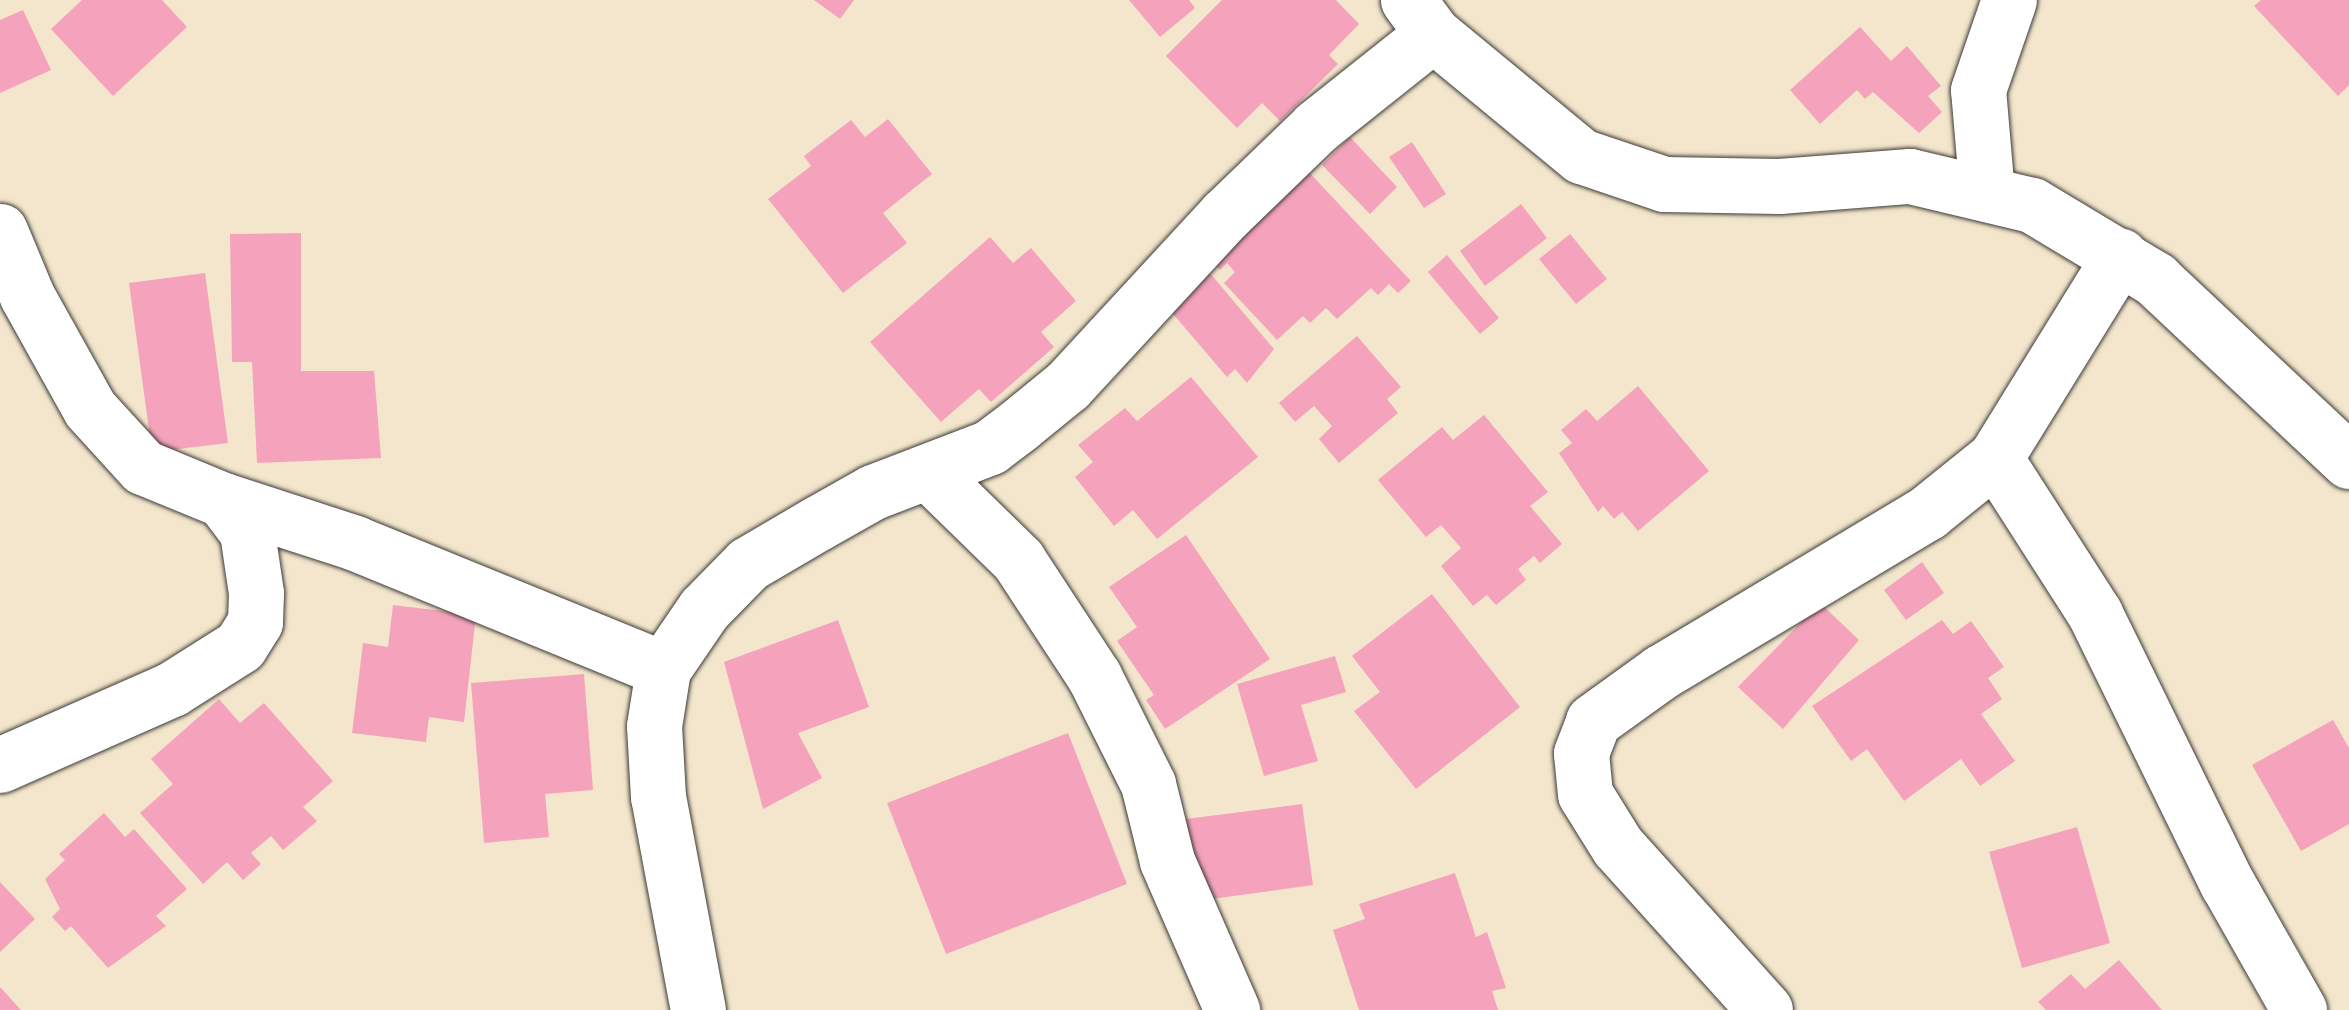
<!DOCTYPE html>
<style>
body{margin:0}
#map{position:relative;width:2349px;height:1010px;overflow:hidden;background:#f3e6cc;font-family:"Patrick Hand",sans-serif}
div>[style]{position:absolute}
.building>*{inset:0;background:#f5a3bc}
.roads{filter:drop-shadow(0 0 2px #3c3a36) drop-shadow(0 0 2px #3c3a36)}
.street>*{height:55px;margin:-27.5px;padding:0 27.5px;transform-origin:27.5px;border-radius:27.5px;background:#fff}
span{translate:-50% -50%;white-space:nowrap;text-align:center;line-height:1.15;-webkit-text-stroke:9px #fbf7ec;paint-order:stroke}
</style>
<div id="map">
<div class="building">
<div style="clip-path:polygon(82px 0,162px 0,187px 27px,113px 96px,51px 29px)"></div>
<div style="clip-path:polygon(814px 0,854px 0,840px 19px)"></div>
<div style="clip-path:polygon(1129px 0,1189px 0,1195px 8px,1160px 37px)"></div>
<div style="clip-path:polygon(1222px 0,1336px 0,1359px 24px,1329px 55px,1338px 64px,1280px 121px,1262px 103px,1237px 128px,1166px 56px)"></div>
<div style="clip-path:polygon(2261px 0,2349px 0,2349px 85px,2338px 96px,2254px 6px)"></div>
<div style="clip-path:polygon(23px 10px,51px 70px,0 93px,0 20px)"></div>
<div style="clip-path:polygon(1860px 27px,1891px 61px,1907px 46px,1941px 86px,1928px 96px,1942px 112px,1919px 133px,1873px 92px,1865px 99px,1857px 90px,1820px 124px,1790px 90px)"></div>
<div style="clip-path:polygon(888px 119px,932px 174px,883px 213px,907px 243px,843px 293px,768px 199px,811px 166px,804px 156px,851px 120px,865px 137px)"></div>
<div style="clip-path:polygon(1350px 137px,1397px 187px,1370px 214px,1322px 165px)"></div>
<div style="clip-path:polygon(1412px 142px,1446px 194px,1424px 208px,1389px 157px)"></div>
<div style="clip-path:polygon(1306px 169px,1411px 281px,1398px 293px,1389px 284px,1378px 295px,1371px 288px,1337px 319px,1326px 308px,1310px 323px,1303px 316px,1277px 340px,1224px 283px,1235px 272px,1227px 263px,1220px 270px,1214px 264px)"></div>
<div style="clip-path:polygon(1521px 204px,1547px 238px,1485px 286px,1460px 251px)"></div>
<div style="clip-path:polygon(301px 233px,301px 371px,374px 371px,381px 458px,257px 463px,252px 362px,232px 362px,230px 234px)"></div>
<div style="clip-path:polygon(1570px 234px,1607px 279px,1576px 304px,1539px 259px)"></div>
<div style="clip-path:polygon(990px 237px,1013px 263px,1031px 248px,1076px 301px,1041px 332px,1054px 347px,991px 402px,979px 389px,941px 422px,870px 342px)"></div>
<div style="clip-path:polygon(1447px 255px,1499px 318px,1480px 334px,1428px 272px)"></div>
<div style="clip-path:polygon(1204px 266px,1274px 349px,1247px 383px,1235px 369px,1227px 377px,1162px 301px)"></div>
<div style="clip-path:polygon(205px 273px,228px 443px,152px 452px,129px 283px)"></div>
<div style="clip-path:polygon(1357px 336px,1401px 387px,1387px 399px,1398px 413px,1339px 463px,1319px 439px,1332px 426px,1314px 406px,1295px 422px,1279px 403px)"></div>
<div style="clip-path:polygon(1191px 377px,1258px 457px,1157px 539px,1133px 510px,1114px 526px,1075px 477px,1093px 462px,1078px 445px,1125px 408px,1137px 421px)"></div>
<div style="clip-path:polygon(1638px 386px,1709px 471px,1638px 531px,1622px 512px,1614px 519px,1603px 506px,1598px 512px,1559px 453px,1572px 443px,1561px 430px,1586px 409px,1597px 421px)"></div>
<div style="clip-path:polygon(1484px 415px,1548px 492px,1530px 506px,1562px 544px,1540px 563px,1534px 556px,1518px 569px,1526px 580px,1496px 605px,1487px 595px,1473px 606px,1441px 566px,1461px 548px,1441px 525px,1426px 537px,1378px 480px,1442px 427px,1453px 440px)"></div>
<div style="clip-path:polygon(1186px 535px,1270px 659px,1165px 729px,1146px 700px,1154px 695px,1117px 641px,1137px 627px,1109px 587px)"></div>
<div style="clip-path:polygon(1922px 562px,1944px 593px,1906px 620px,1884px 590px)"></div>
<div style="clip-path:polygon(1432px 594px,1520px 707px,1416px 789px,1354px 711px,1380px 692px,1352px 656px)"></div>
<div style="clip-path:polygon(1820px 603px,1859px 640px,1783px 729px,1738px 687px)"></div>
<div style="clip-path:polygon(393px 605px,476px 615px,464px 722px,429px 717px,426px 742px,352px 733px,363px 643px,388px 647px)"></div>
<div style="clip-path:polygon(838px 620px,869px 707px,798px 733px,822px 778px,763px 809px,724px 662px)"></div>
<div style="clip-path:polygon(1942px 620px,1953px 634px,1971px 621px,2004px 667px,1988px 678px,2002px 699px,1981px 714px,2015px 761px,1980px 786px,1961px 759px,1904px 801px,1867px 749px,1851px 761px,1812px 706px)"></div>
<div style="clip-path:polygon(1335px 656px,1346px 692px,1301px 705px,1318px 761px,1264px 776px,1237px 684px)"></div>
<div style="clip-path:polygon(584px 674px,593px 790px,545px 794px,549px 837px,484px 843px,471px 683px)"></div>
<div style="clip-path:polygon(219px 699px,240px 723px,264px 703px,333px 781px,303px 807px,317px 821px,283px 850px,271px 836px,251px 853px,261px 864px,243px 880px,227px 862px,203px 884px,140px 813px,173px 784px,151px 759px)"></div>
<div style="clip-path:polygon(2333px 720px,2349px 748px,2349px 824px,2301px 851px,2252px 765px)"></div>
<div style="clip-path:polygon(1068px 733px,1127px 884px,946px 954px,887px 803px)"></div>
<div style="clip-path:polygon(1302px 804px,1313px 885px,1197px 901px,1186px 819px)"></div>
<div style="clip-path:polygon(104px 813px,125px 837px,134px 829px,187px 889px,156px 916px,166px 926px,108px 968px,71px 926px,65px 931px,52px 917px,60px 909px,45px 879px,65px 860px,59px 854px)"></div>
<div style="clip-path:polygon(2077px 827px,2110px 943px,2022px 968px,1989px 852px)"></div>
<div style="clip-path:polygon(1455px 873px,1476px 937px,1487px 932px,1506px 988px,1492px 991px,1498px 1010px,1359px 1010px,1333px 930px,1365px 919px,1359px 904px)"></div>
<div style="clip-path:polygon(0 882px,35px 919px,0 952px)"></div>
<div style="clip-path:polygon(2119px 960px,2162px 1010px,2046px 1010px,2038px 1002px,2071px 974px,2085px 989px)"></div>
<div style="clip-path:polygon(0 987px,21px 1010px,0 1010px)"></div>
</div>
<div class="roads">
<div class="street">
<div style="left:1408px;top:0;width:42px;rotate:53.7deg"></div>
<div style="left:1433px;top:34px;width:192px;rotate:39.5deg"></div>
<div style="left:1581px;top:156px;width:88px;rotate:18.6deg"></div>
<div style="left:1664px;top:184px;width:115px;rotate:1deg"></div>
<div style="left:1779px;top:186px;width:131px;rotate:-4.4deg"></div>
<div style="left:1910px;top:176px;width:125px;rotate:13.4deg"></div>
<div style="left:2032px;top:205px;width:144px;rotate:31deg"></div>
<div style="left:2155px;top:279px;width:266px;rotate:43.2deg"></div>
<div style="left:1987px;top:194px;width:104px;rotate:-94.9deg"></div>
<div style="left:1978px;top:90px;width:95px;rotate:-71deg"></div>
<div style="left:0;top:231px;width:70px;rotate:67.4deg"></div>
<div style="left:27px;top:296px;width:129px;rotate:60.9deg"></div>
<div style="left:90px;top:409px;width:79px;rotate:47.6deg"></div>
<div style="left:143px;top:467px;width:87px;rotate:22.4deg"></div>
<div style="left:223px;top:500px;width:40px;rotate:53deg"></div>
<div style="left:247px;top:532px;width:62px;rotate:81.6deg"></div>
<div style="left:256px;top:593px;width:29px;rotate:92deg"></div>
<div style="left:255px;top:622px;width:28px;rotate:122deg"></div>
<div style="left:240px;top:646px;width:80px;rotate:147.7deg"></div>
<div style="left:172px;top:689px;width:188px;rotate:156.2deg"></div>
<div style="left:1995px;top:458px;width:185px;rotate:57.3deg"></div>
<div style="left:2095px;top:614px;width:300px;rotate:63.9deg"></div>
<div style="left:2227px;top:883px;width:146px;rotate:60.4deg"></div>
<div style="left:930px;top:474px;width:123px;rotate:44.3deg"></div>
<div style="left:1018px;top:560px;width:139px;rotate:56.8deg"></div>
<div style="left:1094px;top:676px;width:121px;rotate:63.4deg"></div>
<div style="left:1148px;top:784px;width:79px;rotate:76.1deg"></div>
<div style="left:1167px;top:861px;width:163px;rotate:66.4deg"></div>
<div style="left:223px;top:500px;width:139px;rotate:18deg"></div>
<div style="left:355px;top:543px;width:333px;rotate:22.2deg"></div>
<div style="left:698px;top:1010px;width:217px;rotate:-100.6deg"></div>
<div style="left:658px;top:797px;width:71px;rotate:-93.2deg"></div>
<div style="left:654px;top:726px;width:58px;rotate:-81deg"></div>
<div style="left:663px;top:669px;width:73px;rotate:-55.7deg"></div>
<div style="left:704px;top:609px;width:63px;rotate:-45.6deg"></div>
<div style="left:748px;top:564px;width:81px;rotate:-30.4deg"></div>
<div style="left:818px;top:523px;width:63px;rotate:-29.4deg"></div>
<div style="left:873px;top:492px;width:125px;rotate:-21deg"></div>
<div style="left:990px;top:447px;width:36px;rotate:-37deg"></div>
<div style="left:1019px;top:425px;width:63px;rotate:-39.2deg"></div>
<div style="left:1068px;top:385px;width:231px;rotate:-47.3deg"></div>
<div style="left:1225px;top:215px;width:127px;rotate:-44deg"></div>
<div style="left:1316px;top:127px;width:149px;rotate:-38.5deg"></div>
<div style="left:1765px;top:1010px;width:219px;rotate:-132deg"></div>
<div style="left:1618px;top:847px;width:62px;rotate:-121.9deg"></div>
<div style="left:1585px;top:794px;width:41px;rotate:-95.6deg"></div>
<div style="left:1581px;top:753px;width:34px;rotate:-69deg"></div>
<div style="left:1593px;top:721px;width:84px;rotate:-35.8deg"></div>
<div style="left:1661px;top:672px;width:311px;rotate:-30.9deg"></div>
<div style="left:1928px;top:512px;width:86px;rotate:-38.9deg"></div>
<div style="left:1995px;top:458px;width:238px;rotate:-58.3deg"></div>
</div>
</div>
</div>
